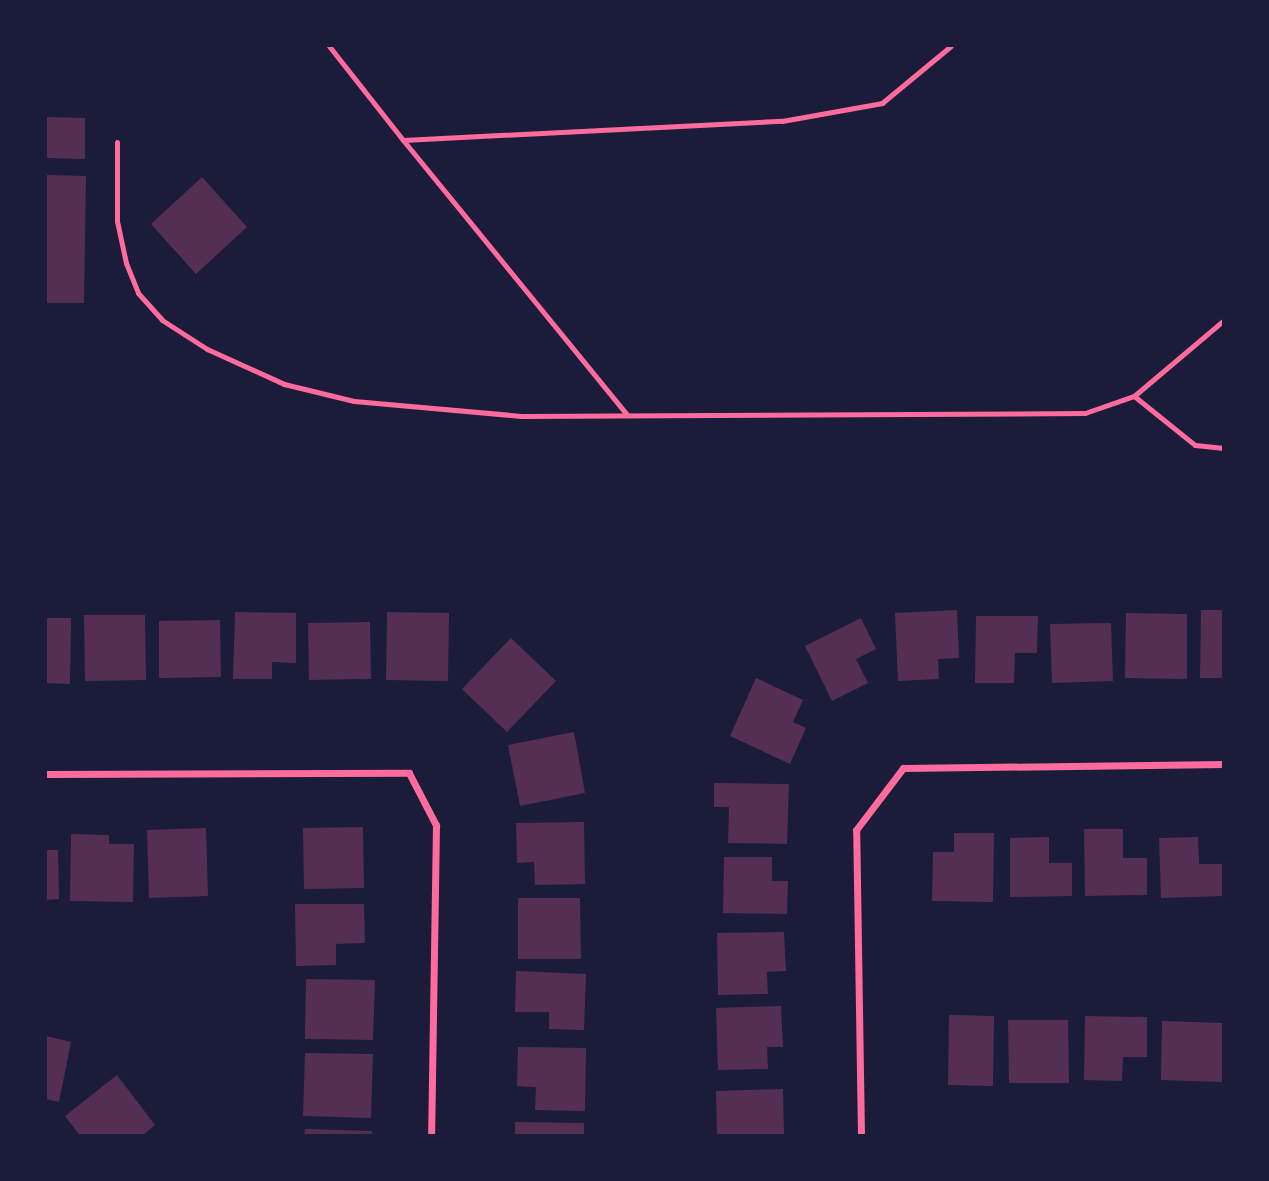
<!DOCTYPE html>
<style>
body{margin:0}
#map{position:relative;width:1269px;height:1181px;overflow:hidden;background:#1b1b3a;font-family:Roboto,sans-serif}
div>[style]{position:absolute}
.building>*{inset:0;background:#542f53}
.service>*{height:5px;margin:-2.5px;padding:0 2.5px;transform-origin:2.5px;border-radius:2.5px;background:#ff6b9d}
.minor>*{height:7px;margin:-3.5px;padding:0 3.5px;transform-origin:3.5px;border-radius:3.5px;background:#ff6b9d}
span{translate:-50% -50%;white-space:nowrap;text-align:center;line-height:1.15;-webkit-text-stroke:5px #1b1b3a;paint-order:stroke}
.frame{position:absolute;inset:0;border:47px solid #1b1b3a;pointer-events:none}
</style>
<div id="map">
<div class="building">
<div style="clip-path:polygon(46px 117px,85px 118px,85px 159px,46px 158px)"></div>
<div style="clip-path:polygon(46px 175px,86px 176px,84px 303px,46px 303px)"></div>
<div style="clip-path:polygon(202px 177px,247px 227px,196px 274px,151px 224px)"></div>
<div style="clip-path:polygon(957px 610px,959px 658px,938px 659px,939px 679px,898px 681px,895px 613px)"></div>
<div style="clip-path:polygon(1201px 610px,1224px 610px,1224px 678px,1200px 678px)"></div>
<div style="clip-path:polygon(235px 612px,296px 613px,296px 663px,272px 662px,272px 679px,233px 679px)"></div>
<div style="clip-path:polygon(387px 612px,449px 613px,448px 681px,386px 680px)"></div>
<div style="clip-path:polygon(1126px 613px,1187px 614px,1187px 679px,1125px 678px)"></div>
<div style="clip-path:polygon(84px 615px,145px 615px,146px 680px,85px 681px)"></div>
<div style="clip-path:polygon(976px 616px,1038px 616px,1037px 653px,1015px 653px,1014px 683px,975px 683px)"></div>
<div style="clip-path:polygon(46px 618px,71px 618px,70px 684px,46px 683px)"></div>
<div style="clip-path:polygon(861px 618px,876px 649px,856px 659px,868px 683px,832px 701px,805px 646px)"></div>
<div style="clip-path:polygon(220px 620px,221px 677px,159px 678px,159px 621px)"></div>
<div style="clip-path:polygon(370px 622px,371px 679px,309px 680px,308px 623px)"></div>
<div style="clip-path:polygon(1111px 623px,1113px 681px,1052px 683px,1050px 624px)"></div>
<div style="clip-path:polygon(511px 638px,556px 681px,507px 732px,462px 689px)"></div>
<div style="clip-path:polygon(756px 678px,803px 700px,793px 722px,806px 728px,790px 764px,730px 736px)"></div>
<div style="clip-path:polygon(574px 732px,585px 793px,520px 806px,508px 745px)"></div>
<div style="clip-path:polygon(714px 783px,789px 784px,787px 844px,728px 843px,729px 807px,714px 807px)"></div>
<div style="clip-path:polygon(584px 822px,585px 884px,535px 885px,534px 862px,517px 863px,516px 823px)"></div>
<div style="clip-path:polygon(363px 827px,364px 888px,304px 889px,303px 828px)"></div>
<div style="clip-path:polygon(206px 828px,208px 896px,149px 898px,147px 830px)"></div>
<div style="clip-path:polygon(1084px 829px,1123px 829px,1123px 858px,1147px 858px,1147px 895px,1085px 896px)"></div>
<div style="clip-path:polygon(954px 833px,994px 833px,993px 902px,932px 901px,933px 852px,954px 852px)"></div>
<div style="clip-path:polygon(71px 834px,109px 835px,109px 844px,134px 844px,133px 902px,70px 901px)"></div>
<div style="clip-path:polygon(1049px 837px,1049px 863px,1072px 863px,1072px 896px,1010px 897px,1010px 838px)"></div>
<div style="clip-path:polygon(1198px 837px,1199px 864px,1222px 864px,1223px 896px,1161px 898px,1159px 838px)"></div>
<div style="clip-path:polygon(46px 850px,58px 850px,59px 899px,46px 900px)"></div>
<div style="clip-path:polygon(724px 857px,772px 857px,772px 881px,788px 881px,787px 914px,723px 913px)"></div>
<div style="clip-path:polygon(518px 898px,580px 898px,581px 959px,518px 959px)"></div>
<div style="clip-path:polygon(295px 904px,364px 904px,365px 943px,336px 944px,336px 965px,296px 966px)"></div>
<div style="clip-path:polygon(784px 932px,786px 971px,767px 972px,768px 994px,718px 995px,717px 933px)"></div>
<div style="clip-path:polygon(516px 971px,586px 974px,584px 1030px,549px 1029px,549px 1012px,515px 1012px)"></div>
<div style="clip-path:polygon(306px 979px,375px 980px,373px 1040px,305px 1039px)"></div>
<div style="clip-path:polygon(781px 1006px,783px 1047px,767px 1047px,768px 1069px,718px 1070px,716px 1008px)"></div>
<div style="clip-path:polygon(949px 1015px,994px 1016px,993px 1086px,948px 1085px)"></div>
<div style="clip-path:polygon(1085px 1016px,1147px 1017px,1147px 1057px,1123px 1057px,1122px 1081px,1084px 1080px)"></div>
<div style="clip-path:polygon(1008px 1020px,1068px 1020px,1069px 1083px,1009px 1083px)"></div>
<div style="clip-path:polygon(1162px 1021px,1223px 1023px,1222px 1082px,1161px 1080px)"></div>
<div style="clip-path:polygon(46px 1036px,71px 1042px,59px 1102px,46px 1099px)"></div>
<div style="clip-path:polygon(518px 1047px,586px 1048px,585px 1111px,535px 1110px,536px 1087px,517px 1086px)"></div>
<div style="clip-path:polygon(305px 1053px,373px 1054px,371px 1118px,303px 1116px)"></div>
<div style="clip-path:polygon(117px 1075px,155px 1125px,142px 1136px,80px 1136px,65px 1116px)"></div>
<div style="clip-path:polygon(783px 1089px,784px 1136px,717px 1136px,716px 1091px)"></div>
<div style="clip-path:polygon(515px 1122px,584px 1123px,584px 1136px,515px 1136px)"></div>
<div style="clip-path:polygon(305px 1129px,372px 1131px,372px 1136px,304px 1136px)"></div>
</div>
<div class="service">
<div style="left:329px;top:46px;width:120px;rotate:51.8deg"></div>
<div style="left:403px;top:140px;width:379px;rotate:-2.9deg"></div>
<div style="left:782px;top:121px;width:102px;rotate:-10.2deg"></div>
<div style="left:882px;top:103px;width:89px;rotate:-39.6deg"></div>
<div style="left:403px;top:140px;width:355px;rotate:50.8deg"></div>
<div style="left:117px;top:142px;width:79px;rotate:90deg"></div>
<div style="left:117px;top:221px;width:43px;rotate:77.9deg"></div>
<div style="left:126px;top:263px;width:32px;rotate:68deg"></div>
<div style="left:138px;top:293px;width:36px;rotate:48deg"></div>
<div style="left:162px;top:320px;width:54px;rotate:32.8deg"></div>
<div style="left:207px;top:349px;width:85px;rotate:24.4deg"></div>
<div style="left:284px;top:384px;width:72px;rotate:13.7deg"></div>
<div style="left:354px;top:401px;width:168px;rotate:5.1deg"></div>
<div style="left:521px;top:416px;width:564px;rotate:-0.3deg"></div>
<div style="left:1085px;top:413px;width:52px;rotate:-19.1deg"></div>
<div style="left:1134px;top:396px;width:78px;rotate:38.8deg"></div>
<div style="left:1195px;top:445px;width:29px;rotate:6deg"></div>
<div style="left:1134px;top:396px;width:118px;rotate:-40.2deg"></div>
</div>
<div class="minor">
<div style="left:46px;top:774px;width:363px;rotate:-0.2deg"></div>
<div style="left:409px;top:773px;width:59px;rotate:62.6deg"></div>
<div style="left:436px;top:825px;width:311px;rotate:90.9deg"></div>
<div style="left:861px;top:1136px;width:306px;rotate:-90.9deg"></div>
<div style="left:856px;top:830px;width:78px;rotate:-52.8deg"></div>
<div style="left:903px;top:768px;width:321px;rotate:-0.7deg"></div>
</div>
<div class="frame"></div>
</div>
